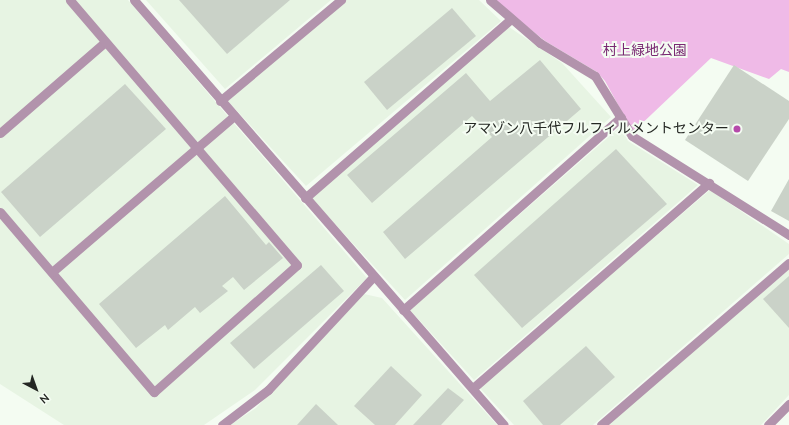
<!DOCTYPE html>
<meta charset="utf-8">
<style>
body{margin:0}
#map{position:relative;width:789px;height:425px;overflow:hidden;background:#f4fcf2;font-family:"Nunito Sans","Noto Sans JP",sans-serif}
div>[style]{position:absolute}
.built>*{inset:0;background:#e7f4e3}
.green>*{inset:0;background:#efbae7}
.building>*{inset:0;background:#cad2c8}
.minor>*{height:9px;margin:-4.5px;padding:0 4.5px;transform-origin:4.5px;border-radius:4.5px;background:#b293ac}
.dots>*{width:11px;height:11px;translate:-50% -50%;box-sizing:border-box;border:2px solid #f4fcf2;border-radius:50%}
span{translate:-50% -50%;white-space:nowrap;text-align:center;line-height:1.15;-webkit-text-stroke:4px #f4fcf2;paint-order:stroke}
.park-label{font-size:14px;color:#792872}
.poi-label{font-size:14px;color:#242723}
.right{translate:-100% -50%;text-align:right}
.north{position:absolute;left:16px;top:369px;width:40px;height:40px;-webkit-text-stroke:3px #f4fcf2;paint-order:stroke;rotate:139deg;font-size:11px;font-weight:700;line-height:16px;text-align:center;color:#242723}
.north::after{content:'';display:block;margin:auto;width:14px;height:18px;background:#242723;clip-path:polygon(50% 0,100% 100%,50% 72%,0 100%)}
</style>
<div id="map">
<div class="built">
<div style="clip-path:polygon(0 0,128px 0,367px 278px,255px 390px,204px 425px,64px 425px,0 384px)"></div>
<div style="clip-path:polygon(146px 0,331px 0,225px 89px)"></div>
<div style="clip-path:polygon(347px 0,479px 0,501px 21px,306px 186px,227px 100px)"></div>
<div style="clip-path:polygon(509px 27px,562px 63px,611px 117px,405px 300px,311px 198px)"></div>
<div style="clip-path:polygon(620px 127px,628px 141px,698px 185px,474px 380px,410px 310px)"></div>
<div style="clip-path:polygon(710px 190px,789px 244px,789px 254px,593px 425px,514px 425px,479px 387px)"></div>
<div style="clip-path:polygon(789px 269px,789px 395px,761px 425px,608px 425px)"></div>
<div style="clip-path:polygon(364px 294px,382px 298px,497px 425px,230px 425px,256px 408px)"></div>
</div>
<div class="green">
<div style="clip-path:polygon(494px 0,789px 0,789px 72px,781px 69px,769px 79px,711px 58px,633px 132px,605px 81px,597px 72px,545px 41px)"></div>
</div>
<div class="building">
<div style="clip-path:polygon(179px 0,290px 0,227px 54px)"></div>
<div style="clip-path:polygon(452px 8px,476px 36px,387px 110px,364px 82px)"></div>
<div style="clip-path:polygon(540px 60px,581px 109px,405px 259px,383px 232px,492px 137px,472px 116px,372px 203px,347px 175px,466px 73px,490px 101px)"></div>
<div style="clip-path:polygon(734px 65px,789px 101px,789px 119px,748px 181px,685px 140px)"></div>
<div style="clip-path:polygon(125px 84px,166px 129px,40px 237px,1px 192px)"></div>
<div style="clip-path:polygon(616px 149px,667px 204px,522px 328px,474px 275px)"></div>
<div style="clip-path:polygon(789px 179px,789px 221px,771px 211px)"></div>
<div style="clip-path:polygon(225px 196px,266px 245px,269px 242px,283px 258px,244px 290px,233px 277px,222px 286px,228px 291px,200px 313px,195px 307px,168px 330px,165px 325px,136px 348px,99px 304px)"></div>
<div style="clip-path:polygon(321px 265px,344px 291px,254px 369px,230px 343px)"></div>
<div style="clip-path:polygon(789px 276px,789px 328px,763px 299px)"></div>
<div style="clip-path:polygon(586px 346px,615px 377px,560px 425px,543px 425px,523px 401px)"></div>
<div style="clip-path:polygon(391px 366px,422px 395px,395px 425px,375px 425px,354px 406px)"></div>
<div style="clip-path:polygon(448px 388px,464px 400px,441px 425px,413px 425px)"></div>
<div style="clip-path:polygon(316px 404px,338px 425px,297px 425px)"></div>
</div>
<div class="minor">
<div style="left:134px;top:0;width:563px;rotate:48.96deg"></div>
<div style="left:490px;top:0;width:66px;rotate:40.7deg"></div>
<div style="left:540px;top:43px;width:64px;rotate:31deg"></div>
<div style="left:595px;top:76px;width:70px;rotate:58.3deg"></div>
<div style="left:632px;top:136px;width:186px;rotate:32.2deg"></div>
<div style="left:220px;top:101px;width:158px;rotate:-39.9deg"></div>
<div style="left:0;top:133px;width:139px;rotate:-40.9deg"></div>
<div style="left:305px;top:198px;width:273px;rotate:-41deg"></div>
<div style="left:0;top:212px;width:237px;rotate:49.5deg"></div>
<div style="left:154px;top:392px;width:191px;rotate:-41.6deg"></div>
<div style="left:297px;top:265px;width:349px;rotate:-130.6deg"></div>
<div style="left:52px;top:272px;width:240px;rotate:-40.6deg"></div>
<div style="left:403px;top:310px;width:291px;rotate:-41.5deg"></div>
<div style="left:473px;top:388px;width:313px;rotate:-41deg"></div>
<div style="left:222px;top:425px;width:58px;rotate:-37.3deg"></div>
<div style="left:268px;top:390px;width:154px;rotate:-47.1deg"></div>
<div style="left:601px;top:425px;width:248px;rotate:-40.8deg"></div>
<div style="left:768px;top:425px;width:30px;rotate:-45deg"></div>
</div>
<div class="dots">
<div style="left:737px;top:129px;background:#b64aab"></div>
</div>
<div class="park-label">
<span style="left:645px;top:51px">村上緑地公園</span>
</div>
<div class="poi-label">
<span class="right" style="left:729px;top:129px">アマゾン八千代フルフィルメントセンター</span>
</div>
<div class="north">N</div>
</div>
